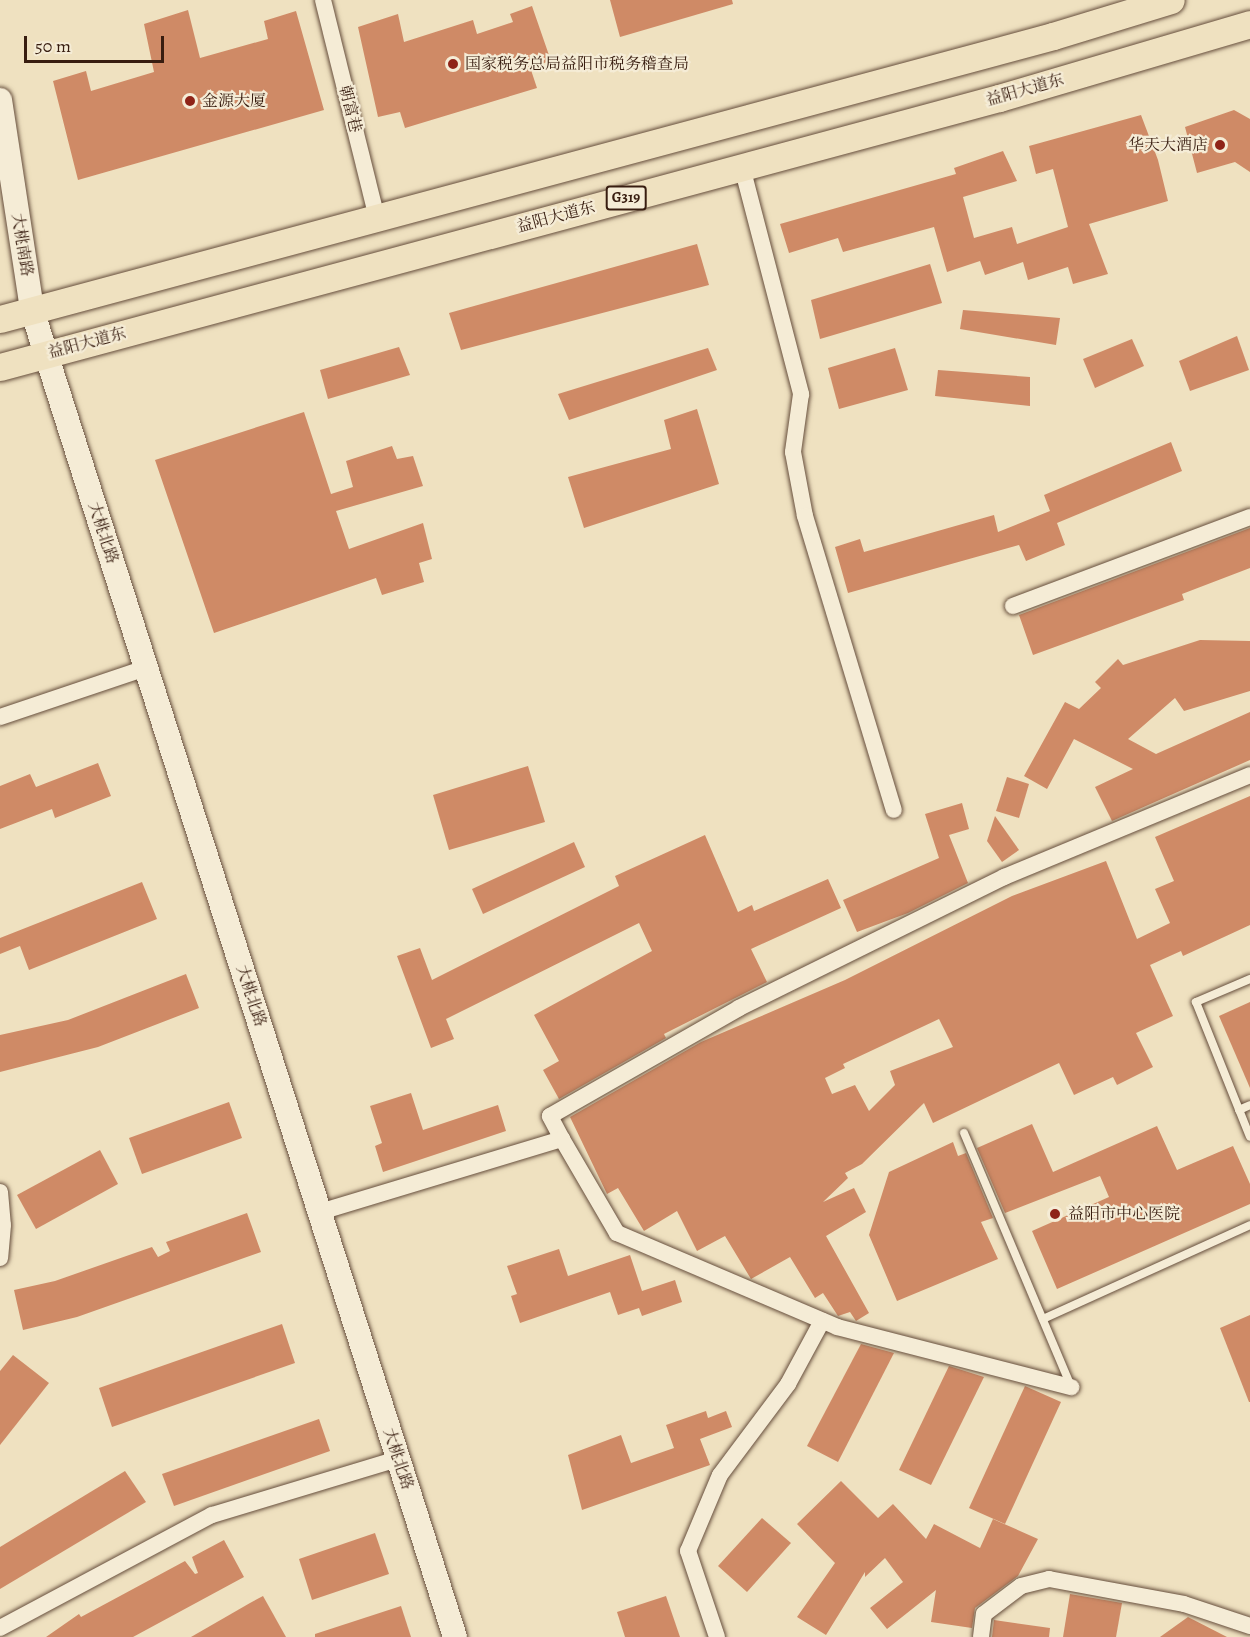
<!DOCTYPE html>
<meta charset="utf-8">
<style>
body{margin:0}
#map{position:relative;width:1250px;height:1637px;overflow:hidden;background:#efe1c0;font-family:Alegreya,"Noto Serif SC",serif}
div>[style]{position:absolute}
.building>*{inset:0;background:#cf8a66}
.roads{filter:drop-shadow(0 0 2px #664e3c) drop-shadow(0 0 2px #664e3c)}
.lane>*{height:8px;margin:-4px;padding:0 4px;transform-origin:4px;border-radius:4px;background:#f5ecd6}
.street>*{height:16px;margin:-8px;padding:0 8px;transform-origin:8px;border-radius:8px;background:#f5ecd6}
.secondary>*{height:24px;margin:-12px;padding:0 12px;transform-origin:12px;border-radius:12px;background:#f5ecd6}
.primary>*{height:27px;margin:-13.5px;padding:0 13.5px;transform-origin:13.5px;border-radius:13.5px;background:#efe1c0}
.dots>*{width:16px;height:16px;translate:-50% -50%;box-sizing:border-box;border:3px solid #f5ecd6;border-radius:50%}
span{translate:-50% -50%;white-space:nowrap;text-align:center;line-height:1.15;-webkit-text-stroke:4.5px #f5ecd6;paint-order:stroke}
.shield-label span{padding:2px 4px;background:#f5ecd6;border:2px solid;border-radius:4px;-webkit-text-stroke-width:0}
.shield-label{font-size:15px;color:#381d10;font-weight:700}
.poi-label{font-size:16px;color:#381d10}
.left{translate:0 -50%;text-align:left}
.right{translate:-100% -50%;text-align:right}
.street-label{font-size:16px;color:#381d10}
.scale{position:absolute;left:24px;top:36px;width:140px;height:27px;box-sizing:border-box;border:3px solid #381d10;border-top:0;padding-left:8px;font-size:18px;line-height:21px;white-space:nowrap;color:#381d10;-webkit-text-stroke:4px #f5ecd6;paint-order:stroke}
</style>
<div id="map">
<div class="building">
<div style="clip-path:polygon(610px 0,732px 0,733px 4px,620px 37px)"></div>
<div style="clip-path:polygon(532px 6px,551px 61px,530px 67px,537px 88px,405px 128px,400px 112px,378px 117px,358px 27px,398px 14px,404px 42px,473px 20px,477px 34px,513px 22px,510px 14px)"></div>
<div style="clip-path:polygon(188px 10px,200px 58px,268px 39px,264px 21px,296px 11px,324px 110px,78px 180px,53px 81px,86px 71px,91px 91px,154px 72px,144px 24px)"></div>
<div style="clip-path:polygon(1234px 110px,1250px 119px,1250px 172px,1235px 162px,1197px 173px,1185px 127px)"></div>
<div style="clip-path:polygon(1141px 115px,1158px 160px,1168px 201px,1089px 224px,1108px 274px,1073px 284px,1068px 267px,1028px 280px,1023px 262px,985px 275px,980px 261px,947px 272px,934px 227px,843px 252px,838px 238px,789px 253px,780px 224px,956px 174px,954px 168px,1003px 151px,1017px 181px,963px 197px,974px 238px,1012px 227px,1017px 244px,1068px 227px,1053px 169px,1036px 174px,1029px 146px)"></div>
<div style="clip-path:polygon(697px 244px,709px 285px,461px 350px,449px 313px)"></div>
<div style="clip-path:polygon(930px 264px,942px 303px,820px 339px,811px 300px)"></div>
<div style="clip-path:polygon(963px 310px,1060px 318px,1056px 345px,960px 329px)"></div>
<div style="clip-path:polygon(1237px 336px,1249px 370px,1190px 391px,1179px 361px)"></div>
<div style="clip-path:polygon(1132px 339px,1144px 366px,1095px 388px,1083px 359px)"></div>
<div style="clip-path:polygon(399px 347px,410px 375px,328px 399px,320px 370px)"></div>
<div style="clip-path:polygon(708px 348px,717px 370px,569px 420px,558px 394px)"></div>
<div style="clip-path:polygon(895px 348px,908px 390px,839px 409px,828px 368px)"></div>
<div style="clip-path:polygon(938px 370px,1030px 377px,1030px 406px,935px 396px)"></div>
<div style="clip-path:polygon(697px 409px,719px 484px,584px 528px,568px 477px,671px 449px,664px 420px)"></div>
<div style="clip-path:polygon(304px 412px,331px 494px,353px 487px,346px 461px,392px 446px,397px 459px,413px 456px,423px 486px,336px 511px,349px 549px,423px 523px,432px 559px,419px 563px,424px 582px,382px 595px,376px 578px,214px 633px,155px 460px)"></div>
<div style="clip-path:polygon(1171px 442px,1182px 471px,1057px 523px,1065px 545px,1026px 561px,1019px 545px,848px 593px,835px 547px,860px 539px,864px 552px,994px 515px,998px 532px,1050px 511px,1044px 495px)"></div>
<div style="clip-path:polygon(1250px 528px,1250px 568px,1182px 594px,1184px 600px,1033px 655px,1019px 615px)"></div>
<div style="clip-path:polygon(1200px 640px,1250px 641px,1250px 691px,1184px 711px,1175px 698px,1128px 739px,1156px 754px,1250px 712px,1250px 760px,1112px 821px,1095px 787px,1133px 769px,1074px 739px,1047px 789px,1024px 776px,1065px 702px,1079px 709px,1101px 688px,1095px 682px,1118px 659px,1123px 665px)"></div>
<div style="clip-path:polygon(98px 763px,111px 796px,55px 818px,52px 809px,0 829px,0 786px,30px 774px,36px 787px)"></div>
<div style="clip-path:polygon(528px 766px,545px 822px,449px 850px,433px 795px)"></div>
<div style="clip-path:polygon(1007px 777px,1029px 784px,1019px 818px,996px 811px)"></div>
<div style="clip-path:polygon(evenodd,1250px 796px,1250px 925px,1183px 956px,1181px 951px,1150px 965px,1173px 1016px,1136px 1033px,1153px 1067px,1117px 1085px,1113px 1077px,1074px 1095px,1059px 1063px,933px 1123px,924px 1103px,862px 1164px,845px 1173px,848px 1178px,823px 1202px,854px 1188px,866px 1212px,826px 1236px,869px 1313px,856px 1321px,850px 1312px,838px 1316px,823px 1293px,815px 1298px,790px 1257px,751px 1279px,725px 1236px,697px 1251px,677px 1211px,644px 1231px,618px 1188px,607px 1194px,570px 1117px,701px 1042px,845px 980px,1012px 896px,1106px 861px,1137px 939px,1170px 923px,1155px 889px,1174px 881px,1155px 837px,1250px 796px,939px 1019px,953px 1047px,890px 1071px,895px 1085px,869px 1111px,855px 1085px,832px 1094px,825px 1078px,845px 1068px,843px 1064px,939px 1019px)"></div>
<div style="clip-path:polygon(962px 803px,969px 829px,949px 835px,968px 883px,908px 913px,857px 932px,843px 900px,939px 858px,925px 814px)"></div>
<div style="clip-path:polygon(995px 816px,1019px 850px,1002px 862px,987px 841px)"></div>
<div style="clip-path:polygon(705px 835px,738px 912px,752px 905px,754px 911px,828px 879px,841px 908px,751px 949px,767px 982px,664px 1034px,666px 1038px,559px 1099px,543px 1070px,559px 1061px,534px 1015px,652px 951px,639px 923px,446px 1019px,454px 1039px,431px 1048px,397px 956px,420px 948px,432px 980px,619px 886px,615px 876px)"></div>
<div style="clip-path:polygon(574px 842px,585px 867px,483px 914px,472px 889px)"></div>
<div style="clip-path:polygon(142px 882px,157px 919px,29px 970px,20px 946px,0 954px,0 938px)"></div>
<div style="clip-path:polygon(186px 974px,199px 1008px,98px 1047px,0 1072px,0 1035px,68px 1020px)"></div>
<div style="clip-path:polygon(1250px 1002px,1250px 1088px,1219px 1016px)"></div>
<div style="clip-path:polygon(411px 1093px,423px 1130px,498px 1105px,506px 1131px,383px 1172px,375px 1146px,382px 1143px,370px 1106px)"></div>
<div style="clip-path:polygon(229px 1102px,242px 1138px,142px 1174px,129px 1138px)"></div>
<div style="clip-path:polygon(1032px 1124px,1053px 1172px,1157px 1126px,1177px 1170px,1233px 1146px,1250px 1184px,1250px 1204px,1057px 1289px,1032px 1231px,1109px 1197px,1100px 1176px,1005px 1213px,977px 1148px)"></div>
<div style="clip-path:polygon(953px 1142px,958px 1156px,966px 1153px,993px 1218px,981px 1222px,998px 1259px,897px 1301px,869px 1235px,889px 1172px)"></div>
<div style="clip-path:polygon(100px 1150px,118px 1184px,36px 1229px,17px 1195px)"></div>
<div style="clip-path:polygon(247px 1213px,261px 1252px,77px 1317px,23px 1330px,14px 1290px,55px 1281px,152px 1247px,158px 1257px,170px 1251px,166px 1242px)"></div>
<div style="clip-path:polygon(559px 1249px,568px 1276px,630px 1255px,642px 1291px,675px 1280px,682px 1302px,642px 1316px,639px 1308px,618px 1315px,610px 1292px,520px 1323px,511px 1296px,517px 1294px,507px 1266px)"></div>
<div style="clip-path:polygon(1250px 1315px,1250px 1402px,1249px 1402px,1220px 1328px)"></div>
<div style="clip-path:polygon(282px 1324px,295px 1363px,112px 1427px,99px 1388px)"></div>
<div style="clip-path:polygon(861px 1344px,894px 1353px,838px 1462px,807px 1446px)"></div>
<div style="clip-path:polygon(13px 1355px,49px 1383px,0 1445px,0 1371px)"></div>
<div style="clip-path:polygon(949px 1366px,984px 1377px,931px 1485px,899px 1470px)"></div>
<div style="clip-path:polygon(1025px 1386px,1061px 1402px,1005px 1524px,969px 1508px)"></div>
<div style="clip-path:polygon(706px 1411px,708px 1418px,726px 1411px,732px 1427px,700px 1439px,710px 1465px,582px 1510px,568px 1455px,621px 1435px,631px 1463px,674px 1448px,666px 1425px)"></div>
<div style="clip-path:polygon(319px 1419px,330px 1451px,174px 1506px,162px 1474px)"></div>
<div style="clip-path:polygon(125px 1471px,146px 1502px,0 1589px,0 1547px)"></div>
<div style="clip-path:polygon(841px 1481px,878px 1518px,893px 1504px,926px 1539px,934px 1524px,980px 1548px,993px 1519px,1038px 1539px,1018px 1576px,975px 1608px,972px 1628px,931px 1622px,936px 1590px,887px 1629px,870px 1608px,903px 1582px,885px 1558px,865px 1577px,865px 1572px,826px 1635px,797px 1617px,835px 1563px,797px 1524px)"></div>
<div style="clip-path:polygon(762px 1518px,791px 1543px,747px 1592px,718px 1566px)"></div>
<div style="clip-path:polygon(375px 1533px,389px 1574px,312px 1600px,299px 1559px)"></div>
<div style="clip-path:polygon(224px 1540px,244px 1577px,133px 1637px,46px 1637px,79px 1614px,81px 1617px,185px 1561px,195px 1574px,198px 1573px,192px 1557px)"></div>
<div style="clip-path:polygon(1070px 1594px,1122px 1603px,1116px 1637px,1063px 1637px)"></div>
<div style="clip-path:polygon(263px 1596px,286px 1637px,191px 1637px,250px 1603px)"></div>
<div style="clip-path:polygon(666px 1596px,680px 1637px,625px 1637px,617px 1612px)"></div>
<div style="clip-path:polygon(401px 1606px,411px 1637px,315px 1637px,315px 1634px)"></div>
<div style="clip-path:polygon(1188px 1617px,1227px 1637px,1160px 1637px)"></div>
<div style="clip-path:polygon(994px 1620px,1050px 1628px,1049px 1637px,992px 1637px)"></div>
</div>
<div class="roads">
<div class="lane">
<div style="left:1250px;top:979px;width:59px;rotate:156.9deg"></div>
<div style="left:1196px;top:1002px;width:145px;rotate:68.2deg"></div>
<div style="left:1239px;top:1110px;width:12px;rotate:-24deg"></div>
<div style="left:964px;top:1133px;width:275px;rotate:67.1deg"></div>
<div style="left:1043px;top:1319px;width:227px;rotate:-24.4deg"></div>
</div>
<div class="street">
<div style="left:323px;top:0;width:225px;rotate:76.1deg"></div>
<div style="left:742px;top:167px;width:235px;rotate:75.4deg"></div>
<div style="left:801px;top:394px;width:59px;rotate:97.9deg"></div>
<div style="left:793px;top:452px;width:65px;rotate:79.4deg"></div>
<div style="left:805px;top:516px;width:307px;rotate:73.2deg"></div>
<div style="left:1013px;top:606px;width:253px;rotate:-20.6deg"></div>
<div style="left:0;top:717px;width:154px;rotate:-18.6deg"></div>
<div style="left:562px;top:1139px;width:26px;rotate:-118deg"></div>
<div style="left:550px;top:1116px;width:218px;rotate:-29.7deg"></div>
<div style="left:739px;top:1008px;width:296px;rotate:-26.3deg"></div>
<div style="left:1004px;top:877px;width:266px;rotate:-22.5deg"></div>
<div style="left:0;top:1192px;width:33px;rotate:85deg"></div>
<div style="left:3px;top:1225px;width:33px;rotate:95deg"></div>
<div style="left:320px;top:1212px;width:253px;rotate:-16.8deg"></div>
<div style="left:562px;top:1139px;width:109px;rotate:59.7deg"></div>
<div style="left:617px;top:1233px;width:239px;rotate:23.1deg"></div>
<div style="left:837px;top:1327px;width:242px;rotate:14.4deg"></div>
<div style="left:0;top:1628px;width:240px;rotate:-28.1deg"></div>
<div style="left:212px;top:1515px;width:194px;rotate:-16.8deg"></div>
<div style="left:717px;top:1637px;width:91px;rotate:-108.6deg"></div>
<div style="left:688px;top:1551px;width:82px;rotate:-67.2deg"></div>
<div style="left:720px;top:1475px;width:114px;rotate:-53.2deg"></div>
<div style="left:788px;top:1384px;width:72px;rotate:-61.6deg"></div>
<div style="left:981px;top:1637px;width:23px;rotate:-83deg"></div>
<div style="left:984px;top:1614px;width:46px;rotate:-37.1deg"></div>
<div style="left:1021px;top:1586px;width:29px;rotate:-14deg"></div>
<div style="left:1049px;top:1579px;width:137px;rotate:10.5deg"></div>
<div style="left:1184px;top:1604px;width:70px;rotate:18.4deg"></div>
</div>
<div class="secondary">
<div style="left:0;top:100px;width:212px;rotate:81.3deg"></div>
<div style="left:32px;top:310px;width:1393px;rotate:72.32deg"></div>
</div>
<div class="primary">
<div style="left:0;top:319px;width:1090px;rotate:-15.04deg"></div>
<div style="left:1053px;top:36px;width:123px;rotate:-17deg"></div>
<div style="left:0;top:367px;width:1035px;rotate:-15.07deg"></div>
<div style="left:999px;top:98px;width:262px;rotate:-16.4deg"></div>
</div>
</div>
<div class="dots">
<div style="left:453px;top:64px;background:#8f2418"></div>
<div style="left:190px;top:101px;background:#8f2418"></div>
<div style="left:1220px;top:145px;background:#8f2418"></div>
<div style="left:1055px;top:1214px;background:#8f2418"></div>
</div>
<div class="shield-label">
<span style="left:626px;top:198px">G319</span>
</div>
<div class="poi-label">
<span class="left" style="left:465px;top:64px">国家税务总局益阳市税务稽查局</span>
<span class="left" style="left:202px;top:101px">金源大厦</span>
<span class="right" style="left:1208px;top:145px">华天大酒店</span>
<span class="left" style="left:1068px;top:1214px">益阳市中心医院</span>
</div>
<div class="street-label">
<span style="left:1025px;top:90px;rotate:-16deg">益阳大道东</span>
<span style="left:350px;top:109px;rotate:76deg">朝富巷</span>
<span style="left:556px;top:217px;rotate:-15deg">益阳大道东</span>
<span style="left:22px;top:245px;rotate:81deg">大桃南路</span>
<span style="left:87px;top:343px;rotate:-15deg">益阳大道东</span>
<span style="left:103px;top:533px;rotate:72deg">大桃北路</span>
<span style="left:251px;top:996px;rotate:72deg">大桃北路</span>
<span style="left:398px;top:1459px;rotate:72deg">大桃北路</span>
</div>
<div class="scale">50 m</div>
</div>
